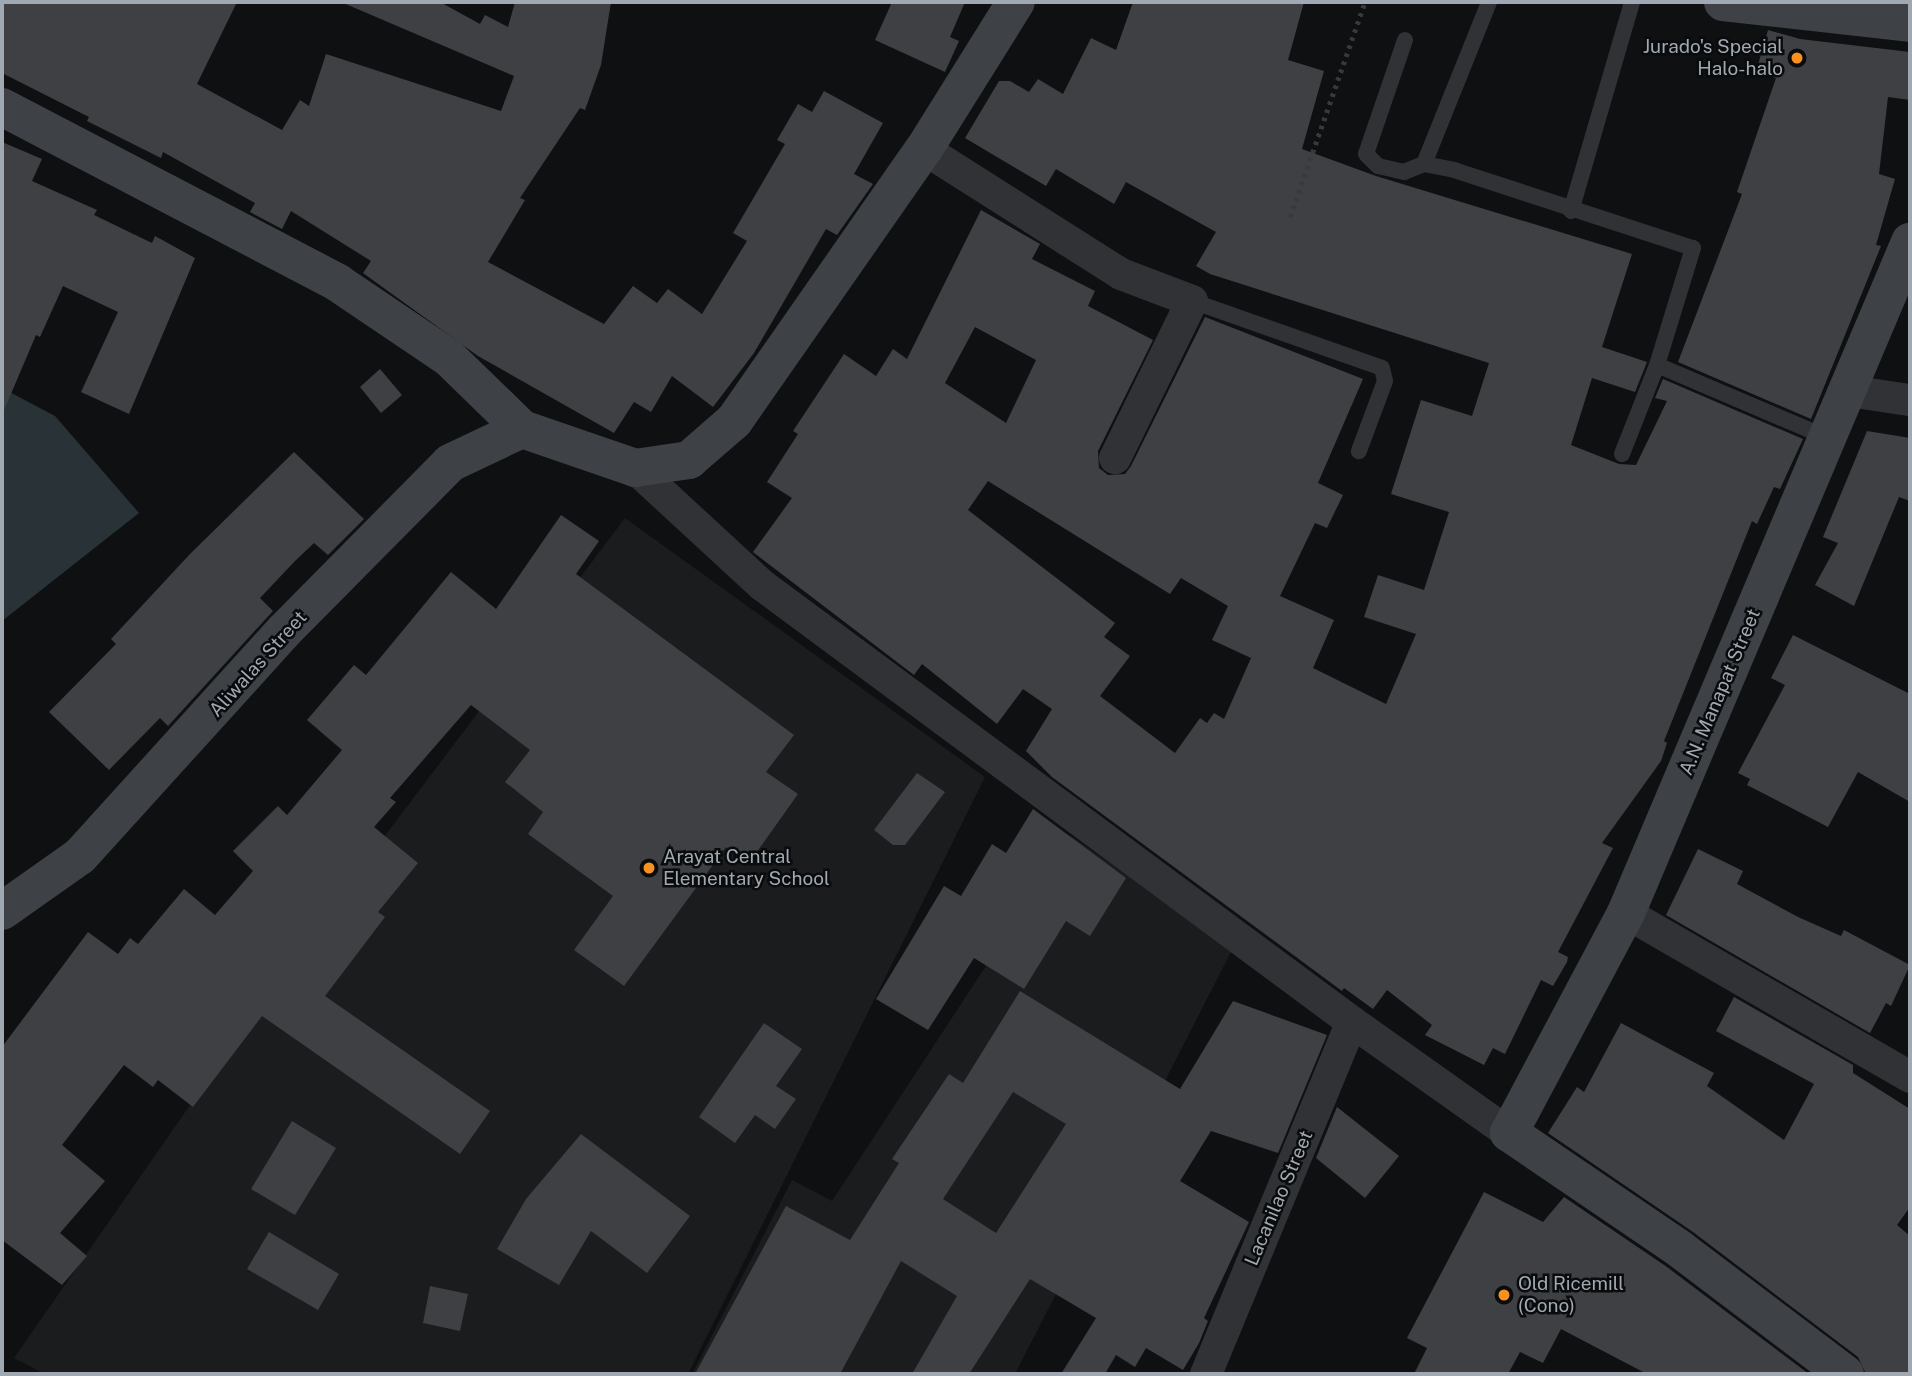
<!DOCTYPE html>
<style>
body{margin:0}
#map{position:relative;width:1912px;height:1376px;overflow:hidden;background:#0f1011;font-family:"Public Sans",sans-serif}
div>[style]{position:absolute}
.built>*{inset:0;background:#1b1c1e}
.water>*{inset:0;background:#283237}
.building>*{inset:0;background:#3e4044}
.path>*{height:4.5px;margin-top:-2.25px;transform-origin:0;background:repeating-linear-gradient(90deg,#36393d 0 3.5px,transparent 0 8.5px)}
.lane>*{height:16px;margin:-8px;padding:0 8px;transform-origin:8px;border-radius:8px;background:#303236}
.street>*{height:32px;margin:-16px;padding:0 16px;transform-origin:16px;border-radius:16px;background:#303236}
.secondary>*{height:38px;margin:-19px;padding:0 19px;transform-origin:19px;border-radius:19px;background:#3e4146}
.dots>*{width:19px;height:19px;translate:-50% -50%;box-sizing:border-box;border:4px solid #0a0b0c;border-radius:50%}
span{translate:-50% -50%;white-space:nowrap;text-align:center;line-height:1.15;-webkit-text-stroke:5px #0a0b0c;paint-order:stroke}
.poi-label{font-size:19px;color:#a0a8b2}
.right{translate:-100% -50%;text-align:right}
.left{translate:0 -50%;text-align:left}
.street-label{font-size:19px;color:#a0a8b2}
.frame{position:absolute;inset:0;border:4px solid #a0a8b2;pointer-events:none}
</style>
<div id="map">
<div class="built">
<div style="clip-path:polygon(625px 518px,985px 777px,688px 1374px,45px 1374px,14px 1358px,291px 960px)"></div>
<div style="clip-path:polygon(1071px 836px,1233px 948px,1015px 1374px,692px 1374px,792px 1180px,832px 1201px)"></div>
</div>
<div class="water">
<div style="clip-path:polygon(2px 388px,55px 416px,139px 513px,2px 621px)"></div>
</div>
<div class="building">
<div style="clip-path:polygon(2px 2px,237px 2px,197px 84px,282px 130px,300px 100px,309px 106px,326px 54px,501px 111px,514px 76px,341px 2px,440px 2px,480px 24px,485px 15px,508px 27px,515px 2px,611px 2px,601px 65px,585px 110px,580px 108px,520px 198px,525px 200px,488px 262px,604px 324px,633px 286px,657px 303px,668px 289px,702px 314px,747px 241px,733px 233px,785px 144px,777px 140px,798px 104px,812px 112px,824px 91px,883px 123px,854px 174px,873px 184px,837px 235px,826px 229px,754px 353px,713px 407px,672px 376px,651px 412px,634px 402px,614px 433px,478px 356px,363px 273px,371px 261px,291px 211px,282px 229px,250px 212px,255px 203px,163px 152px,161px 158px,87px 121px,89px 117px,2px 73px)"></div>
<div style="clip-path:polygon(892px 2px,965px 2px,950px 37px,959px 41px,945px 72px,875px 40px)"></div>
<div style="clip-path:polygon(evenodd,1133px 2px,1304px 2px,1288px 60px,1324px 71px,1302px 149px,1376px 176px,1632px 254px,1602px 347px,1647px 362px,1635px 392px,1592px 378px,1571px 445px,1619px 464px,1636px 465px,1667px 401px,1655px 398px,1663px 379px,1803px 439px,1780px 489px,1774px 487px,1757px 524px,1752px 521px,1664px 741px,1667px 743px,1661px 761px,1602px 843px,1613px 848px,1558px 952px,1568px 957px,1567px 962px,1553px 986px,1541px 980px,1505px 1054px,1493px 1048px,1484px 1065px,1425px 1035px,1432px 1025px,1387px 990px,1373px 1009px,1344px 988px,1342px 991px,1052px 777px,1026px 751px,1052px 709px,1023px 689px,997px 724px,922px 664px,914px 675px,753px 552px,792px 498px,767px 482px,798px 434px,793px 431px,844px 354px,876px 376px,893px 349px,907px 359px,981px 210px,1040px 244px,1032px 259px,1095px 291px,1088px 306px,1153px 340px,1098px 451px,1099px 468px,1108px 475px,1125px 474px,1131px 466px,1205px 317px,1363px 379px,1318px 483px,1343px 495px,1327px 528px,1315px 523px,1280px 596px,1334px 620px,1313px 668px,1386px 704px,1416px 634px,1364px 617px,1378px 575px,1424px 590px,1449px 512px,1391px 494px,1421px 400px,1472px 416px,1489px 363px,1210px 274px,1196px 266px,1216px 232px,1126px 182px,1114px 204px,1056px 169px,1046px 186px,965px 138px,999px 81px,1010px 81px,1029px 92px,1038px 79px,1063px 94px,1091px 38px,1116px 50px,1133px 2px,975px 327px,1036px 360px,1006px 423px,945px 383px,975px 327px,1133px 2px,988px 481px,1170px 594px,1181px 578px,1228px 606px,1212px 640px,1251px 658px,1224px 719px,1214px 713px,1207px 723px,1200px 718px,1175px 753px,1100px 696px,1130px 656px,1104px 637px,1115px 623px,968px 510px,988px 481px)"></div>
<div style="clip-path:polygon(1768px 30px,1800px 39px,1910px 52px,1910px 100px,1888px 97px,1879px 174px,1895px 179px,1876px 245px,1881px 246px,1811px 419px,1678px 362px,1742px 194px,1737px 192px,1776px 78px,1756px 72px)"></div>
<div style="clip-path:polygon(2px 142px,42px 159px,32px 181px,97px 210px,94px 215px,152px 243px,155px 236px,195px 258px,129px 414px,81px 392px,118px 312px,63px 286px,40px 337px,36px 335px,2px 415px)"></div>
<div style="clip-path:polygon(380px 369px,402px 395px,381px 413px,360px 387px)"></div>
<div style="clip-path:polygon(1867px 431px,1910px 438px,1910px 501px,1899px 497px,1854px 606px,1815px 585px,1838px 543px,1823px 537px)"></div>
<div style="clip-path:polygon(294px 452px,364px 519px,328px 555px,314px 543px,295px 561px,260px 598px,273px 611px,168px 726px,160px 718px,109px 770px,49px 712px,116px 644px,111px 639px,190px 554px)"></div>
<div style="clip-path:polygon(561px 515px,599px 541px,576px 574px,794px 735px,766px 772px,798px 794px,749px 863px,726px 847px,624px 986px,574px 950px,613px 896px,528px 834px,543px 812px,505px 782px,530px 750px,471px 705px,390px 798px,396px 802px,374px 827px,418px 863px,378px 912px,385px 917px,325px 996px,490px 1111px,460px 1154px,262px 1016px,193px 1107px,158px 1080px,153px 1087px,124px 1065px,62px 1145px,105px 1181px,60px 1233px,87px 1256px,62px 1285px,2px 1240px,2px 1047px,88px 932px,118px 954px,130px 938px,138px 944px,184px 889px,215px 915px,253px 871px,233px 851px,278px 806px,287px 815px,342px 750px,307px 720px,354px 665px,366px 675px,451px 572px,496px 609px)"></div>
<div style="clip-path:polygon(1793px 635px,1910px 694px,1910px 802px,1858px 772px,1828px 827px,1747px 785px,1750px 779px,1738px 773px,1785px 685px,1771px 678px)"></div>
<div style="clip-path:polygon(917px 773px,945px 792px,905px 845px,893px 845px,874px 830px)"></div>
<div style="clip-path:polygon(1033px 809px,1126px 878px,1090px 936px,1066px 921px,1024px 989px,974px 958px,928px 1030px,876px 999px,944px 886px,961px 896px,992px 844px,1006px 853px)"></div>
<div style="clip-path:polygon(1698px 849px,1743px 871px,1737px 884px,1798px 917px,1841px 936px,1844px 930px,1910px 965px,1891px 1006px,1886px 1003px,1870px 1033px,1666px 915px)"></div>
<div style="clip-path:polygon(evenodd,1020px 991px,1180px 1089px,1233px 1001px,1327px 1035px,1278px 1153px,1211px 1131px,1180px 1181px,1249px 1222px,1204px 1318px,1208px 1321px,1199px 1343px,1183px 1370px,1146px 1348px,1135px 1367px,1116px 1355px,1105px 1374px,1061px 1374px,1096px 1318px,1030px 1279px,969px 1374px,912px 1374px,957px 1296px,901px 1261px,840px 1374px,695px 1374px,786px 1206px,850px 1240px,899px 1163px,892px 1159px,949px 1074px,963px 1083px,1020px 991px,1013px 1092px,1066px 1124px,996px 1233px,943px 1199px,1013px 1092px)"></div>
<div style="clip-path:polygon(1734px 997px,1853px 1065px,1853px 1073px,1910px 1109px,1910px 1207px,1897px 1225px,1910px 1236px,1910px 1374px,1866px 1374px,1858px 1357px,1693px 1232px,1548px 1133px,1577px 1087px,1584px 1092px,1621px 1023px,1714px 1073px,1707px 1086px,1784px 1140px,1814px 1084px,1716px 1031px)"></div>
<div style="clip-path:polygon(764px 1023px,802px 1049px,776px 1086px,796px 1099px,775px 1129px,755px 1115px,735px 1143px,699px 1117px)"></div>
<div style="clip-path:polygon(1337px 1107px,1399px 1156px,1365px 1198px,1316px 1158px)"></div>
<div style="clip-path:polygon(292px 1121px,336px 1148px,295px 1215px,251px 1189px)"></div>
<div style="clip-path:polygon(581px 1134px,690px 1216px,647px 1273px,591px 1231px,559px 1285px,497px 1249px,526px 1199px)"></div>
<div style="clip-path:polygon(1484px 1192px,1543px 1222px,1564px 1197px,1667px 1267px,1809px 1374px,1647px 1374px,1561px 1329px,1543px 1363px,1520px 1352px,1508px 1374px,1414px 1374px,1427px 1348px,1407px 1338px)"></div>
<div style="clip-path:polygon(269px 1232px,339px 1274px,318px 1310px,247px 1269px)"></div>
<div style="clip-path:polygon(430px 1286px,468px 1294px,460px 1331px,423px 1323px)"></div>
</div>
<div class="path">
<div style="left:1290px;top:217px;width:228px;rotate:-70.8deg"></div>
</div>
<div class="lane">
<div style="left:1405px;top:40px;width:120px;rotate:108.9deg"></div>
<div style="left:1366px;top:154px;width:17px;rotate:45deg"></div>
<div style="left:1378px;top:166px;width:27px;rotate:13deg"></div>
<div style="left:1404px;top:172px;width:22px;rotate:-22deg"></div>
<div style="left:1424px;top:164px;width:31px;rotate:11deg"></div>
<div style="left:1454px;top:170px;width:251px;rotate:18.1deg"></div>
<div style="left:1693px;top:248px;width:122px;rotate:107.1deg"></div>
<div style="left:1657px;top:365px;width:186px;rotate:23.1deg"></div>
<div style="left:1424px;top:164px;width:175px;rotate:-68.1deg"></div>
<div style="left:1571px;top:211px;width:218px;rotate:-73.7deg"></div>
<div style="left:1192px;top:301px;width:201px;rotate:19.4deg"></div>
<div style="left:1382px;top:368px;width:13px;rotate:77deg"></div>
<div style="left:1385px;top:381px;width:75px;rotate:110.4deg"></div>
<div style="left:1622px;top:454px;width:96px;rotate:-68.5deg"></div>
</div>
<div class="street">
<div style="left:924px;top:149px;width:233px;rotate:32.4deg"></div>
<div style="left:1121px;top:274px;width:76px;rotate:20.8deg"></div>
<div style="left:1192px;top:301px;width:175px;rotate:116.1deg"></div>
<div style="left:1849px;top:391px;width:62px;rotate:8.4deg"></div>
<div style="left:635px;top:468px;width:173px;rotate:42.7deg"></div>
<div style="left:762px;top:585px;width:734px;rotate:36.53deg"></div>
<div style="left:1352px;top:1022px;width:192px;rotate:35.3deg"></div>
<div style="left:1626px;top:913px;width:328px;rotate:30deg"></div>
<div style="left:1206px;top:1374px;width:381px;rotate:-67.5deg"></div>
</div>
<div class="secondary">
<div style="left:1723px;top:2px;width:188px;rotate:6.4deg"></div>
<div style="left:2px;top:107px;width:379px;rotate:27.6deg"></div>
<div style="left:338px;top:283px;width:134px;rotate:34deg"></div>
<div style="left:449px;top:358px;width:102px;rotate:44.2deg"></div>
<div style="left:522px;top:429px;width:120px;rotate:19deg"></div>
<div style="left:635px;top:468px;width:55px;rotate:-8.4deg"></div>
<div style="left:689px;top:460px;width:60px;rotate:-40.9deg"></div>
<div style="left:734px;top:421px;width:332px;rotate:-55.1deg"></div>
<div style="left:924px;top:149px;width:173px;rotate:-58deg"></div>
<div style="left:2px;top:911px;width:95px;rotate:-35.2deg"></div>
<div style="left:80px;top:856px;width:305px;rotate:-47.8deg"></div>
<div style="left:285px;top:630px;width:235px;rotate:-45.3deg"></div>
<div style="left:450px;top:463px;width:80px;rotate:-25.3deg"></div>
<div style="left:1845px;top:1374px;width:207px;rotate:-142.9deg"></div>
<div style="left:1680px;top:1249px;width:207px;rotate:-145.8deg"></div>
<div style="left:1509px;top:1133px;width:249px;rotate:-62deg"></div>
<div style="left:1626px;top:913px;width:729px;rotate:-67.06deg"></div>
</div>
<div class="dots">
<div style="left:1797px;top:58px;background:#f89120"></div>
<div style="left:649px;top:868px;background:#f89120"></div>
<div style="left:1504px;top:1295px;background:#f89120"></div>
</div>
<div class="poi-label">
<span class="right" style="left:1783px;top:58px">Jurado's Special<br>Halo-halo</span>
<span class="left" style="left:663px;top:868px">Arayat Central<br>Elementary School</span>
<span class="left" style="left:1518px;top:1295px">Old Ricemill<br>(Cono)</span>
</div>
<div class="street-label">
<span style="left:258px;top:664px;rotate:-48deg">Aliwalas Street</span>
<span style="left:1720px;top:692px;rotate:-67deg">A.N. Manapat Street</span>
<span style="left:1279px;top:1198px;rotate:-67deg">Lacanilao Street</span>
</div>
<div class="frame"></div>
</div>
